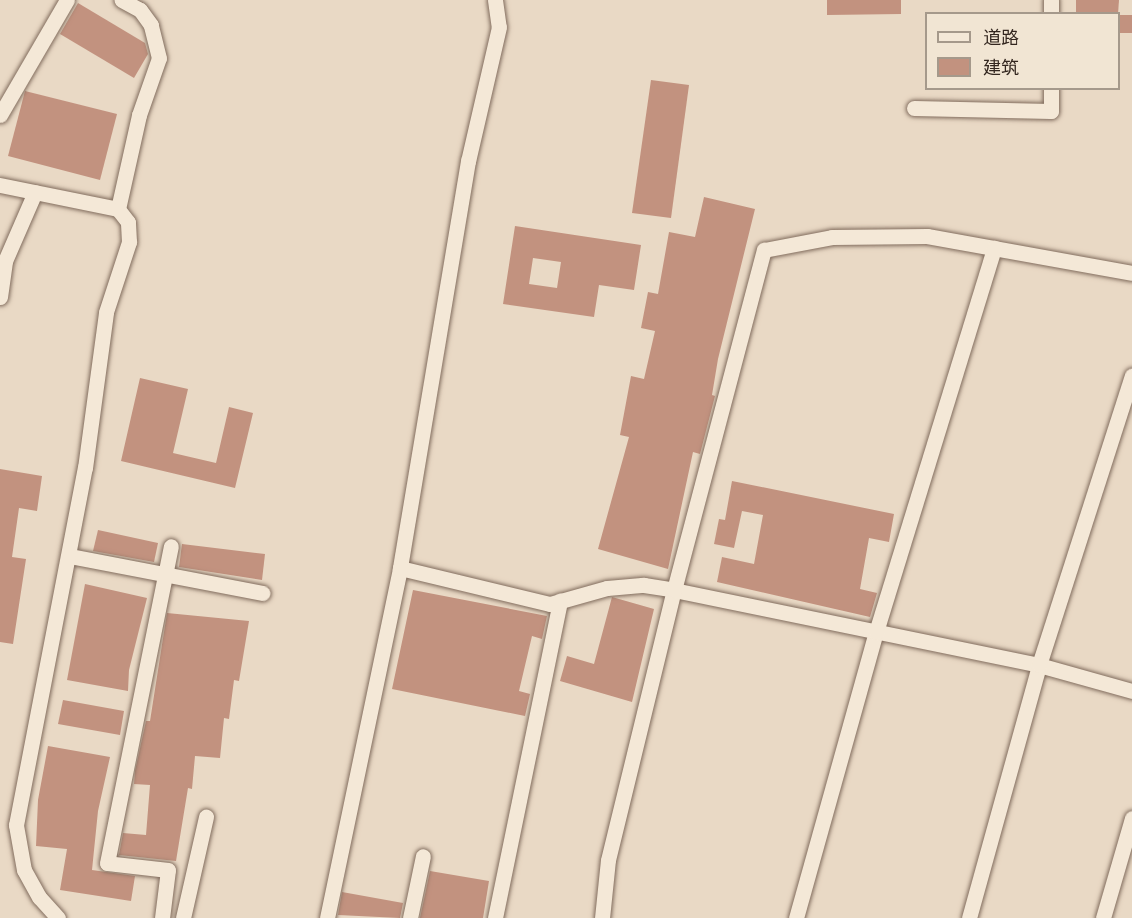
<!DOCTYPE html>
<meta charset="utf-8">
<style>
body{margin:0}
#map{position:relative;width:1132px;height:918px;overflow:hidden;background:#e9d9c5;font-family:Spectral,"Noto Sans SC",serif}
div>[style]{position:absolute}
.building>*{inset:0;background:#c2927f}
.roads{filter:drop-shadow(0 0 2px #816c5d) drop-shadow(0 0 2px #816c5d)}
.minor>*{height:15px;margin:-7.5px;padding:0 7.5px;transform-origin:7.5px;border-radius:7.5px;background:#f4e8d7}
span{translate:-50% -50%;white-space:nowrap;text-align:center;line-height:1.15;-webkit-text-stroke:4.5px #f1e5d3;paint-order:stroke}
.legend{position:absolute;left:925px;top:12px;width:195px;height:78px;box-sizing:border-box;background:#f1e5d3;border:2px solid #a5998b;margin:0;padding:8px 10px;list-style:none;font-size:18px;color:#33261f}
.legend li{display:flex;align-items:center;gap:12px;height:30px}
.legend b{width:30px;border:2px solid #a5998b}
</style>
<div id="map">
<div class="building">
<div style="clip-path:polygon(827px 0,901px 0,901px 14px,827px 15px)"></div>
<div style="clip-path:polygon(1076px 0,1119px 0,1118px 14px,1076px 14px)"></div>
<div style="clip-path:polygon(78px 3px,145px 43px,148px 54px,134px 78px,60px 34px)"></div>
<div style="clip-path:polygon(1119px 15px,1132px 15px,1132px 33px,1119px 33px)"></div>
<div style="clip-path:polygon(651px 80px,689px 85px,671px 218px,632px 213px)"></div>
<div style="clip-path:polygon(25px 91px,117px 114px,100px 180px,8px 156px)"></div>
<div style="clip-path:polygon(704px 197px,755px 209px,718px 359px,712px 395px,715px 396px,700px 454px,693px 452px,668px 569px,598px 549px,629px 437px,620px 435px,631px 376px,644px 379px,655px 331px,641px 328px,648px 292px,658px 294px,669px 232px,695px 237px)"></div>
<div style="clip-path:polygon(evenodd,515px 226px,641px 245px,634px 290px,599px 285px,594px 317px,503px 304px,515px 226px,533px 258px,561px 262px,557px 288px,529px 284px,533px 258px)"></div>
<div style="clip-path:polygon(140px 378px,188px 389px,173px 453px,216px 463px,229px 407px,253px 413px,235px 488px,121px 461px)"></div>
<div style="clip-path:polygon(0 469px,42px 476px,37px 511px,19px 508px,12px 557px,26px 559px,13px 644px,0 642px)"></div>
<div style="clip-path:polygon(732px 481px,894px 514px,889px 542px,869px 538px,860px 589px,877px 593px,870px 617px,717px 582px,722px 557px,754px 564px,763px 515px,742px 511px,734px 548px,714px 544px,719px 519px,725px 520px)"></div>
<div style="clip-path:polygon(98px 530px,158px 543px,154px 562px,93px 551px)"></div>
<div style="clip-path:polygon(182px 544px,265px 554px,262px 580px,179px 567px)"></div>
<div style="clip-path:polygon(85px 584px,147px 598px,129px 670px,128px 691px,67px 680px)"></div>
<div style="clip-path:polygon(413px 590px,547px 616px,542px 639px,532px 636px,519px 691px,530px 694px,525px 716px,392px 689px)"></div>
<div style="clip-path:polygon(612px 597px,654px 609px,632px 702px,560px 681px,567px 656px,594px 664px)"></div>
<div style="clip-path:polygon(167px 613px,249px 621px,239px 681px,234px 680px,229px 719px,224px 718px,220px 758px,195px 756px,192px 789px,188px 788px,176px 861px,119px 855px,123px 833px,146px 835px,150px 785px,134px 784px,135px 771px,146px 721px,150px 721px)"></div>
<div style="clip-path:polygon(63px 700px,124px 711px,120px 735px,58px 724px)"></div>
<div style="clip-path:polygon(48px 746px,110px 757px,98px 811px,92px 870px,135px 876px,131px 901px,60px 890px,67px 849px,36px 846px,38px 800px)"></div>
<div style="clip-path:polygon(430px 871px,489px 881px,483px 918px,420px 918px)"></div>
<div style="clip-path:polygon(342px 892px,403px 903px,400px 918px,338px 915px)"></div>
</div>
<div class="roads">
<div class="minor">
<div style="left:495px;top:0;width:27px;rotate:82deg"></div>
<div style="left:499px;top:27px;width:138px;rotate:103deg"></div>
<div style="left:468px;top:161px;width:413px;rotate:99.5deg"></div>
<div style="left:400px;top:568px;width:154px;rotate:13.5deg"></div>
<div style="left:550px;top:604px;width:59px;rotate:-15.7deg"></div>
<div style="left:607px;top:588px;width:37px;rotate:-5deg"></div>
<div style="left:644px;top:585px;width:30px;rotate:9deg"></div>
<div style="left:674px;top:590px;width:373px;rotate:11.6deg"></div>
<div style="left:1039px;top:665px;width:97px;rotate:15.6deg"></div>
<div style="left:1051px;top:14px;width:14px;rotate:-90deg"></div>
<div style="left:914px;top:108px;width:137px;rotate:1.3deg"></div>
<div style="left:1051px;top:111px;width:23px;rotate:-90deg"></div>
<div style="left:0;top:115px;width:133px;rotate:-59.8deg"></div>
<div style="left:0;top:185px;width:120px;rotate:11.5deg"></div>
<div style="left:118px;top:209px;width:96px;rotate:-77.4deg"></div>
<div style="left:139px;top:115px;width:60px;rotate:-70.7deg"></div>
<div style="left:159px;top:58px;width:34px;rotate:-104deg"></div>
<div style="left:151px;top:25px;width:19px;rotate:-126deg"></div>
<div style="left:140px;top:10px;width:21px;rotate:-151deg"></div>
<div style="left:0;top:297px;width:36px;rotate:-82deg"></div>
<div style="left:5px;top:261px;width:75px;rotate:-66.5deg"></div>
<div style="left:70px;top:556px;width:196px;rotate:10.9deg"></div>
<div style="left:58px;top:918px;width:28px;rotate:-132deg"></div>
<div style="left:39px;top:897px;width:31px;rotate:-119deg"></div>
<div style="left:24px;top:870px;width:46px;rotate:-100.1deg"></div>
<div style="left:16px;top:825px;width:364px;rotate:-79.1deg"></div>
<div style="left:85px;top:468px;width:157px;rotate:-82.3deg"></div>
<div style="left:106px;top:312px;width:74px;rotate:-71.8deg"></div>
<div style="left:129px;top:242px;width:20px;rotate:-93deg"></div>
<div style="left:128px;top:222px;width:16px;rotate:-128deg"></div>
<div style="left:162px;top:918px;width:48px;rotate:-82.9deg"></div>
<div style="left:168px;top:870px;width:61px;rotate:-173.5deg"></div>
<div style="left:107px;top:863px;width:323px;rotate:-78.6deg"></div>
<div style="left:183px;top:918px;width:104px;rotate:-77.2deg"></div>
<div style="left:327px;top:918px;width:358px;rotate:-78.2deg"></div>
<div style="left:410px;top:918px;width:63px;rotate:-78.2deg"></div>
<div style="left:495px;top:918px;width:324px;rotate:-78.4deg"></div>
<div style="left:602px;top:918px;width:58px;rotate:-84.1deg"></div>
<div style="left:608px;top:860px;width:278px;rotate:-76.3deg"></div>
<div style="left:674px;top:590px;width:352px;rotate:-75.2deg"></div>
<div style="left:764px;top:250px;width:69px;rotate:-10.8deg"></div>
<div style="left:832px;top:237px;width:95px;rotate:-0.6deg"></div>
<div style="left:927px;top:236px;width:208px;rotate:10.2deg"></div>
<div style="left:796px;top:918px;width:297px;rotate:-74.4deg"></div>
<div style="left:876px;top:632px;width:402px;rotate:-72.9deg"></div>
<div style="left:969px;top:918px;width:263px;rotate:-74.5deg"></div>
<div style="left:1039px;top:665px;width:304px;rotate:-72.2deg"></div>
<div style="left:1103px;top:918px;width:104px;rotate:-73.8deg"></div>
</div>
</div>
<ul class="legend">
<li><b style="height:8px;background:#f4e8d7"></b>道路</li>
<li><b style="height:16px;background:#c2927f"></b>建筑</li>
</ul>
</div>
